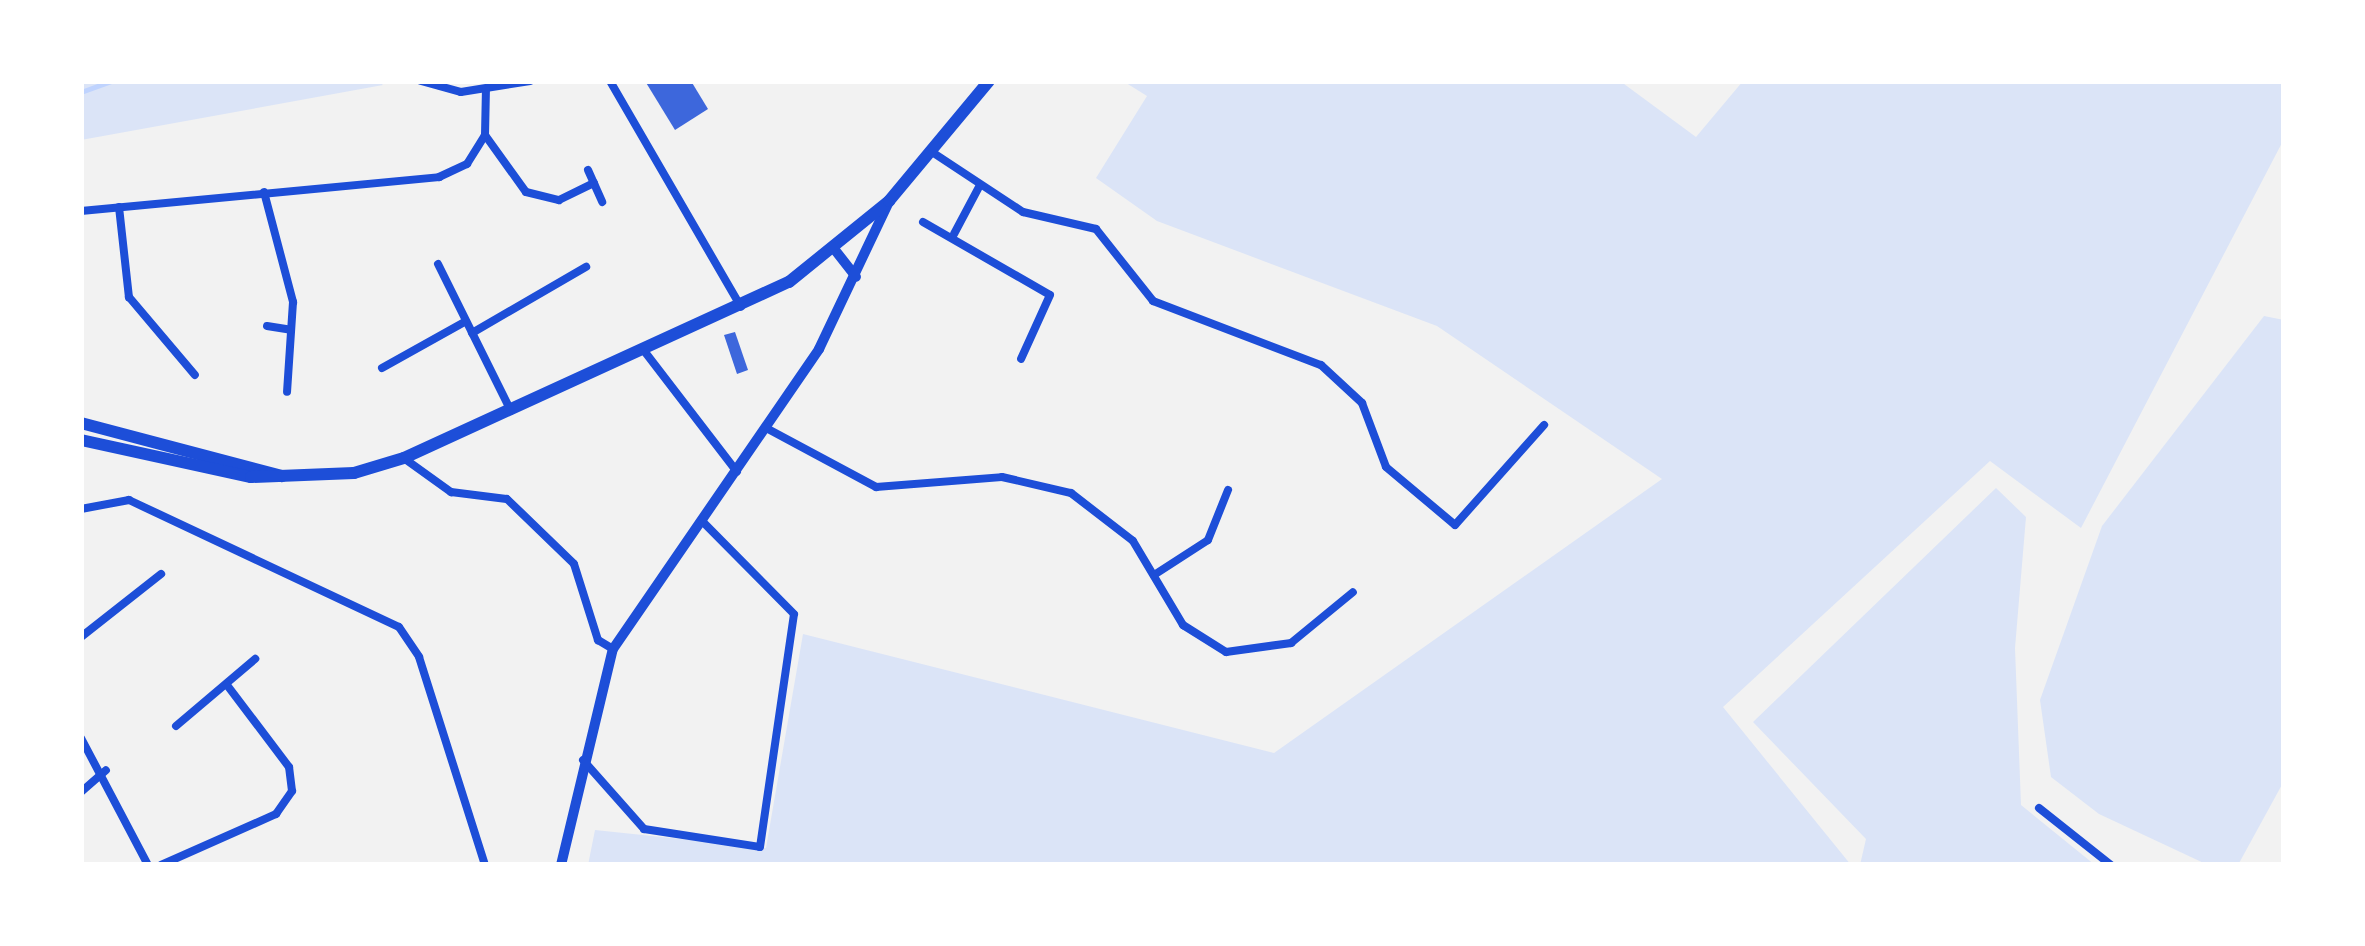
<!DOCTYPE html>
<style>
body{margin:0}
#map{position:relative;width:2365px;height:946px;overflow:hidden;background:#f2f2f2;font-family:Lato,sans-serif}
div>[style]{position:absolute}
.green>*{inset:0;background:#dbe4f7}
.stream>*{height:4.5px;margin:-2.25px;padding:0 2.25px;transform-origin:2.25px;border-radius:2.25px;background:#bfd3fe}
.building>*{inset:0;background:#3d67dc}
.minor>*{height:8px;margin:-4px;padding:0 4px;transform-origin:4px;border-radius:4px;background:#1d4ed8}
.tertiary>*{height:10px;margin:-5px;padding:0 5px;transform-origin:5px;border-radius:5px;background:#1d4ed8}
.primary>*{height:12px;margin:-6px;padding:0 6px;transform-origin:6px;border-radius:6px;background:#1d4ed8}
span{translate:-50% -50%;white-space:nowrap;text-align:center;line-height:1.15;-webkit-text-stroke:9px #fff;paint-order:stroke}
.frame{position:absolute;inset:0;border:84px solid #fff;pointer-events:none}
</style>
<div id="map">
<div class="green">
<div style="clip-path:polygon(81px 81px,378px 81px,383px 85px,81px 140px)"></div>
<div style="clip-path:polygon(1123px 81px,1620px 81px,1696px 137px,1743px 81px,2284px 81px,2284px 139px,2081px 528px,1990px 461px,1723px 707px,1851px 865px,588px 865px,595px 830px,766px 848px,803px 634px,1274px 753px,1662px 479px,1437px 326px,1157px 221px,1096px 178px,1147px 96px)"></div>
<div style="clip-path:polygon(2264px 316px,2284px 320px,2284px 781px,2238px 865px,2208px 865px,2099px 814px,2051px 777px,2040px 700px,2102px 526px)"></div>
<div style="clip-path:polygon(1996px 488px,2026px 517px,2015px 648px,2021px 805px,2095px 865px,1860px 865px,1866px 839px,1753px 722px)"></div>
</div>
<div class="stream">
<div style="left:81px;top:92px;width:32px;rotate:-20deg"></div>
</div>
<div class="building">
<div style="clip-path:polygon(645px 81px,691px 81px,708px 109px,675px 130px)"></div>
<div style="clip-path:polygon(735px 332px,748px 370px,737px 374px,724px 335px)"></div>
</div>
<div class="minor">
<div style="left:421px;top:81px;width:41px;rotate:15.4deg"></div>
<div style="left:461px;top:92px;width:70px;rotate:-9.1deg"></div>
<div style="left:610px;top:81px;width:261px;rotate:59.9deg"></div>
<div style="left:485px;top:135px;width:70px;rotate:54.3deg"></div>
<div style="left:526px;top:192px;width:34px;rotate:14deg"></div>
<div style="left:559px;top:200px;width:39px;rotate:-26deg"></div>
<div style="left:932px;top:152px;width:109px;rotate:33.4deg"></div>
<div style="left:1023px;top:212px;width:75px;rotate:13.1deg"></div>
<div style="left:1096px;top:229px;width:92px;rotate:51.6deg"></div>
<div style="left:1153px;top:301px;width:180px;rotate:20.9deg"></div>
<div style="left:1321px;top:365px;width:56px;rotate:42.8deg"></div>
<div style="left:1362px;top:403px;width:68px;rotate:69.4deg"></div>
<div style="left:1386px;top:467px;width:90px;rotate:40deg"></div>
<div style="left:1455px;top:525px;width:134px;rotate:-48.3deg"></div>
<div style="left:588px;top:170px;width:35px;rotate:66deg"></div>
<div style="left:264px;top:192px;width:114px;rotate:75.2deg"></div>
<div style="left:293px;top:302px;width:90px;rotate:93.8deg"></div>
<div style="left:119px;top:207px;width:91px;rotate:83.7deg"></div>
<div style="left:129px;top:297px;width:102px;rotate:49.8deg"></div>
<div style="left:81px;top:211px;width:360px;rotate:-5.4deg"></div>
<div style="left:439px;top:177px;width:31px;rotate:-25deg"></div>
<div style="left:467px;top:164px;width:34px;rotate:-58deg"></div>
<div style="left:485px;top:135px;width:46px;rotate:-88.8deg"></div>
<div style="left:923px;top:222px;width:146px;rotate:29.9deg"></div>
<div style="left:1050px;top:295px;width:70px;rotate:114.4deg"></div>
<div style="left:954px;top:234px;width:53px;rotate:-62deg"></div>
<div style="left:438px;top:264px;width:164px;rotate:63.6deg"></div>
<div style="left:267px;top:326px;width:24px;rotate:9deg"></div>
<div style="left:472px;top:333px;width:132px;rotate:-30.1deg"></div>
<div style="left:645px;top:352px;width:151px;rotate:52.5deg"></div>
<div style="left:382px;top:368px;width:96px;rotate:-29.2deg"></div>
<div style="left:768px;top:429px;width:123px;rotate:28.2deg"></div>
<div style="left:876px;top:487px;width:126px;rotate:-4.5deg"></div>
<div style="left:1002px;top:477px;width:71px;rotate:13.1deg"></div>
<div style="left:1071px;top:493px;width:78px;rotate:37.7deg"></div>
<div style="left:1133px;top:541px;width:98px;rotate:59.2deg"></div>
<div style="left:1183px;top:625px;width:51px;rotate:32.1deg"></div>
<div style="left:1226px;top:652px;width:66px;rotate:-7.9deg"></div>
<div style="left:1291px;top:643px;width:80px;rotate:-39.4deg"></div>
<div style="left:405px;top:459px;width:57px;rotate:35.7deg"></div>
<div style="left:451px;top:492px;width:56px;rotate:7.1deg"></div>
<div style="left:507px;top:499px;width:93px;rotate:44.1deg"></div>
<div style="left:574px;top:564px;width:80px;rotate:72.5deg"></div>
<div style="left:598px;top:640px;width:17px;rotate:31deg"></div>
<div style="left:81px;top:509px;width:49px;rotate:-10.6deg"></div>
<div style="left:129px;top:500px;width:298px;rotate:25.2deg"></div>
<div style="left:399px;top:627px;width:36px;rotate:56deg"></div>
<div style="left:419px;top:657px;width:218px;rotate:72.4deg"></div>
<div style="left:1154px;top:575px;width:64px;rotate:-32.9deg"></div>
<div style="left:1208px;top:540px;width:54px;rotate:-68.2deg"></div>
<div style="left:81px;top:637px;width:102px;rotate:-38.2deg"></div>
<div style="left:176px;top:726px;width:104px;rotate:-40.3deg"></div>
<div style="left:81px;top:738px;width:144px;rotate:62.2deg"></div>
<div style="left:583px;top:760px;width:92px;rotate:48.5deg"></div>
<div style="left:644px;top:829px;width:117px;rotate:8.8deg"></div>
<div style="left:760px;top:847px;width:235px;rotate:-81.7deg"></div>
<div style="left:794px;top:614px;width:132px;rotate:-134.7deg"></div>
<div style="left:81px;top:792px;width:33px;rotate:-41deg"></div>
<div style="left:2039px;top:808px;width:92px;rotate:38.4deg"></div>
<div style="left:161px;top:865px;width:126px;rotate:-23.9deg"></div>
<div style="left:276px;top:814px;width:28px;rotate:-55deg"></div>
<div style="left:292px;top:791px;width:24px;rotate:-97deg"></div>
<div style="left:289px;top:767px;width:103px;rotate:-127.1deg"></div>
</div>
<div class="tertiary">
<div style="left:835px;top:250px;width:34px;rotate:52deg"></div>
<div style="left:561px;top:865px;width:222px;rotate:-76.5deg"></div>
<div style="left:613px;top:649px;width:364px;rotate:-55.5deg"></div>
<div style="left:819px;top:349px;width:161px;rotate:-64.6deg"></div>
</div>
<div class="primary">
<div style="left:81px;top:423px;width:208px;rotate:14.8deg"></div>
<div style="left:81px;top:440px;width:174px;rotate:12.3deg"></div>
<div style="left:251px;top:477px;width:103px;rotate:-2.2deg"></div>
<div style="left:354px;top:473px;width:52px;rotate:-16.7deg"></div>
<div style="left:404px;top:458px;width:423px;rotate:-24.6deg"></div>
<div style="left:789px;top:282px;width:129px;rotate:-39deg"></div>
<div style="left:889px;top:201px;width:156px;rotate:-50.2deg"></div>
</div>
<div class="frame"></div>
</div>
